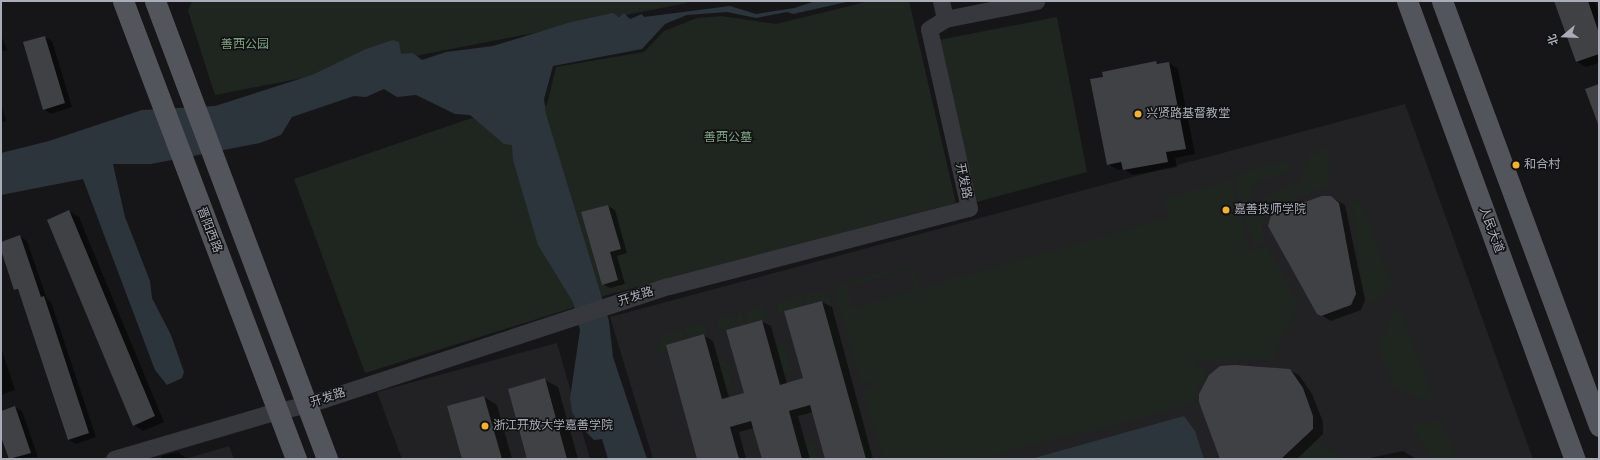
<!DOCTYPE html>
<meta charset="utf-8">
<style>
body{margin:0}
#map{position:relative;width:1600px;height:460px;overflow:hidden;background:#161618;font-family:Helvetica,"Noto Sans SC",sans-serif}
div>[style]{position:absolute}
.built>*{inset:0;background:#222225}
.green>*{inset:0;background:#1e261f}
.water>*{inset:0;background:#2c353c}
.shadow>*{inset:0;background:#0007}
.building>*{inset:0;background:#404145}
.minor>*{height:17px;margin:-8.5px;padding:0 8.5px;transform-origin:8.5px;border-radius:8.5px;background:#37383d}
.major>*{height:21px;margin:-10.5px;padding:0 10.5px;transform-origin:10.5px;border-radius:10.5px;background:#53555c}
.dots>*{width:11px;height:11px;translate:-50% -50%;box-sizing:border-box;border:2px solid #111113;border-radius:50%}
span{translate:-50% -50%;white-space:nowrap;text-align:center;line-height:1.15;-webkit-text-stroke:3px #111113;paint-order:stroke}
.park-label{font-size:12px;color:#7fa381}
.poi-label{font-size:12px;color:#a8adb8}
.left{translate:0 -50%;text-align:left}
.street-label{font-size:12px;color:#a8adb8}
.frame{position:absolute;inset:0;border:2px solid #a8adb8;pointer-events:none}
.north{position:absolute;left:1544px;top:16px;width:40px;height:40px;-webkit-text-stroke:3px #111113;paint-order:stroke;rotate:251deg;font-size:11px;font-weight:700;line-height:16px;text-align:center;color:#a8adb8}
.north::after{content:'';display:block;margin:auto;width:14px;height:18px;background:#a8adb8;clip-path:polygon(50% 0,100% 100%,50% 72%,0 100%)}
</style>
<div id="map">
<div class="built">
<div style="clip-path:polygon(1405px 104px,1533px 459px,653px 459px,610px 317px)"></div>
<div style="clip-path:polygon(557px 343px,590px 459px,402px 459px,377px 392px)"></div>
<div style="clip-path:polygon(229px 446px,234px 459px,185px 459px)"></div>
</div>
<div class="green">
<div style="clip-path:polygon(192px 1px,686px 1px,687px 3px,215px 95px,188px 11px)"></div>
<div style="clip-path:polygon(870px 1px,909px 1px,956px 203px,603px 296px,569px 309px,365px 373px,294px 179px,469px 119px,547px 105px,556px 67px,644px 52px,664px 31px,697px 18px,721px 16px,776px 24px)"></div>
<div style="clip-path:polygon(1057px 17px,1087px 172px,973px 203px,939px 40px)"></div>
<div style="clip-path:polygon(1329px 148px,1330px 179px,1328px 183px,1325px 187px,1271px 208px,1264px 217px,1262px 232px,1266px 243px,1254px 247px,1233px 175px,1285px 160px,1292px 166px,1288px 172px,1260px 181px,1254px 187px,1249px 205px,1252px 216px,1265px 208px,1267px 196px,1300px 181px,1309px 155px)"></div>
<div style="clip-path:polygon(evenodd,1230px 180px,1249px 250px,1268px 246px,1299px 304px,1273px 359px,1199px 360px,1196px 366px,1202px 367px,1208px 373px,1197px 391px,1193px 404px,1079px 435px,1078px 433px,978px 459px,941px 458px,932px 455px,930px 459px,883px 459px,863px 390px,873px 387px,872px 382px,861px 385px,836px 296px,836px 291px,841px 284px,913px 264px,920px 288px,1168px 218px,1163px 199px,1230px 180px,909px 268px,915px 290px,853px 308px,847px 287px,909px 268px)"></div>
<div style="clip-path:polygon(1358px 201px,1364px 208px,1392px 283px,1390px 289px,1371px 304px,1367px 303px,1364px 294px,1352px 207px,1352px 203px)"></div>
<div style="clip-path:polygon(820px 291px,829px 297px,849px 370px,842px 372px,822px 301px,806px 305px,803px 294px)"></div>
<div style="clip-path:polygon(801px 295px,803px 306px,778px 313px,777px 303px)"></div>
<div style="clip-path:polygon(763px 306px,767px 318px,748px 324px,744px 312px)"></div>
<div style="clip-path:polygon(1394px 309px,1401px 310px,1433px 396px,1433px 399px,1428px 403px,1393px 387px,1378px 347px)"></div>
<div style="clip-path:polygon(742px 312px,745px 325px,719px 331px,716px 320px)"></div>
<div style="clip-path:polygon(705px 323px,708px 333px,688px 339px,685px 328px)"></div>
<div style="clip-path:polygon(682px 329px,684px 339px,666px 345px,668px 352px,660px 355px,657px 343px,660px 336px)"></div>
<div style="clip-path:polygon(785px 344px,793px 371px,783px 374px,776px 347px)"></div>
<div style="clip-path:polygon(726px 360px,733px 387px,724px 390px,716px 363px)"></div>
<div style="clip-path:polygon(857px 396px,874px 458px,874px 459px,866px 459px,849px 399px)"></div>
<div style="clip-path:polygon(1437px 421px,1443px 423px,1456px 459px,1431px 459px,1410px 425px)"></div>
<div style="clip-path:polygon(1309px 439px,1338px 453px,1342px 459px,1291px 459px)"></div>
<div style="clip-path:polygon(813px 442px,818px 459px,808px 459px,804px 444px)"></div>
</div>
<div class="water">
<div style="clip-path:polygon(816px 1px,851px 1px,793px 14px,787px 12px,756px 18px,727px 12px,687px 15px,665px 24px,642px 49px,553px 66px,544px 99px,546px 114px,609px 321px,613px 357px,647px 459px,608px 459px,602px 439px,594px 440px,582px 428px,572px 412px,570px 398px,580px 330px,573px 302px,538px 245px,513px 160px,512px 145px,504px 144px,470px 115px,455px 114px,416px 95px,397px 97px,384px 89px,366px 97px,354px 96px,292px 117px,281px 135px,260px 143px,151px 164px,113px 164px,125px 217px,150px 281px,152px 298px,171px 335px,184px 372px,182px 378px,167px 385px,155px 370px,83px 179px,1px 195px,1px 153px,49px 141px,142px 110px,215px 106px,312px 75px,366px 49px,393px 40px,399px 42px,401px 54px,413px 53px,422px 60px,446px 52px,493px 46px,571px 22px,613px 13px,619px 17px,624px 13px,630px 19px,642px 14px,644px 17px,730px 6px,756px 14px,794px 8px)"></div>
<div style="clip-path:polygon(1184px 416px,1195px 431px,1204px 459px,1031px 459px)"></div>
</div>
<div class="shadow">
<div style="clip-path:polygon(1555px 1px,1595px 1px,1599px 13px,1599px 63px,1586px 67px,1577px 62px)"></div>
<div style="clip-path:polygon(1px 35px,7px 50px,1px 51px)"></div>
<div style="clip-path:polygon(45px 37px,52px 41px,72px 107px,51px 114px,44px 109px)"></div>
<div style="clip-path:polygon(1156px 62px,1160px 65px,1169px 63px,1178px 69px,1195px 154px,1175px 158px,1177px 167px,1133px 175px,1124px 169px,1118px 170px,1108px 164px,1104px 78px)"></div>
<div style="clip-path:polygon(1px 104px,6px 121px,1px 123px)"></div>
<div style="clip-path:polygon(1331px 197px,1345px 205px,1365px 300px,1361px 310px,1331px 321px,1318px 313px,1270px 226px,1270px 220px,1280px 211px)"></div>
<div style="clip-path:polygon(608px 206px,615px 210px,627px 253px,617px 256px,625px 284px,610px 288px,603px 284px)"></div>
<div style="clip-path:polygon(69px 211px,79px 217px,164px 422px,143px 431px,134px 425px)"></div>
<div style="clip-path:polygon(20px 236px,27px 241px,47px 299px,51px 302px,96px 437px,76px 444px,69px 440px,20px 292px,15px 289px,1px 247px,1px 243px)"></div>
<div style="clip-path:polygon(822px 302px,832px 307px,873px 459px,826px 459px,813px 412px,798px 416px,810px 459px,763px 459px,754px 428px,739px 432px,746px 459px,698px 459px,703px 335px,713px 341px,729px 398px,745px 394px,761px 321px,771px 326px,787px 384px,804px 379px)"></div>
<div style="clip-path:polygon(1px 348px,15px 390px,1px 395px)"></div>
<div style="clip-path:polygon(1289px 370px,1299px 375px,1312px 394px,1323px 422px,1323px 434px,1297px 459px,1221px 459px)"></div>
<div style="clip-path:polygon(545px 380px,558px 387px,578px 459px,528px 459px)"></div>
<div style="clip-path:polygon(484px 397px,497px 405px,512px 459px,463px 459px)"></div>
<div style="clip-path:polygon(15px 407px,22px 411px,38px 457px,10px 459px,1px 433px,1px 412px)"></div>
<div style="clip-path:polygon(1403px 451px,1416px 459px,1365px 459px)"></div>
<div style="clip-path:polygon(178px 452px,187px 459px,162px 459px,161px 456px)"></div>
</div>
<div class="building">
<div style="clip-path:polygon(1554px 1px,1588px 1px,1599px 33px,1599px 54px,1576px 62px)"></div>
<div style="clip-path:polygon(45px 36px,65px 103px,43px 110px,23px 42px)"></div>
<div style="clip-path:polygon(1156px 61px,1157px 64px,1169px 62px,1186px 149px,1166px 152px,1168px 162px,1123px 170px,1121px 162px,1107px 165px,1090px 79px,1103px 77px,1102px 72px)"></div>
<div style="clip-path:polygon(1599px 84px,1599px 124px,1598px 124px,1585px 89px)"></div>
<div style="clip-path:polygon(1322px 196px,1331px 196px,1339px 203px,1356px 294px,1351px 305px,1321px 316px,1317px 314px,1268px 226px,1271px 215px,1279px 211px)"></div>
<div style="clip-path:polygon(608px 205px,621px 249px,610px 252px,618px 280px,602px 285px,581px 212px)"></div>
<div style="clip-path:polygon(69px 210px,155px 416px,133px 426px,47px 220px)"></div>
<div style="clip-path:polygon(20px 235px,41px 297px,44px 296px,89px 433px,68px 440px,18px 289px,14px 290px,1px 250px,1px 242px)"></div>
<div style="clip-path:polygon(822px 301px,866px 459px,825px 459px,810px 405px,789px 411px,802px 459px,762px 459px,751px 421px,730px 427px,739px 459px,697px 459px,666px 345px,704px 334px,722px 399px,744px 393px,726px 330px,762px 320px,780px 385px,803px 378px,784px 311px)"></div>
<div style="clip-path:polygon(1235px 365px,1290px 369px,1303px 388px,1313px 416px,1313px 429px,1281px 459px,1220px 459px,1199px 402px,1199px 394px,1209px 375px,1220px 366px)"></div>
<div style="clip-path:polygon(545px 378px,567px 459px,527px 459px,508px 389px)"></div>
<div style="clip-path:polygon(484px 396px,502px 459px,462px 459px,447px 406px)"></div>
<div style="clip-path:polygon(15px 406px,31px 453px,9px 459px,1px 437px,1px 411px)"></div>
</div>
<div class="minor">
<div style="left:941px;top:1px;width:18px;rotate:77deg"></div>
<div style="left:945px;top:19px;width:93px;rotate:-11.2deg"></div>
<div style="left:114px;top:459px;width:170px;rotate:-16.4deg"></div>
<div style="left:277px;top:411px;width:30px;rotate:-12deg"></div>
<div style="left:306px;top:405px;width:382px;rotate:-18.2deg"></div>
<div style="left:669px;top:286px;width:310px;rotate:-14.6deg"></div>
<div style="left:969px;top:208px;width:183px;rotate:-102.6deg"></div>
<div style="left:929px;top:29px;width:19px;rotate:-32deg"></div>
</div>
<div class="major">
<div style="left:123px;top:1px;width:490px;rotate:69.3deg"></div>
<div style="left:155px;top:1px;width:489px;rotate:69.4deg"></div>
<div style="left:1407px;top:1px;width:488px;rotate:69.9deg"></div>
<div style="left:1442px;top:1px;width:453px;rotate:69.7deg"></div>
</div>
<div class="dots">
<div style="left:1138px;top:114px;background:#f2b134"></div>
<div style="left:1516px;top:165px;background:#f2b134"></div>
<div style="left:1226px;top:210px;background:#f2b134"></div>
<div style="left:485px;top:426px;background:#f2b134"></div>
</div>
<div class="park-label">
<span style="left:245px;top:45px">善西公园</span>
<span style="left:728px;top:138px">善西公墓</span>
</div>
<div class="poi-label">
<span class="left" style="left:1146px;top:114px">兴贤路基督教堂</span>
<span class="left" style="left:1524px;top:165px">和合村</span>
<span class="left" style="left:1234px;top:210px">嘉善技师学院</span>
<span class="left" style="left:493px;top:426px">浙江开放大学嘉善学院</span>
</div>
<div class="street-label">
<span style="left:963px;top:181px;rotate:78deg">开发路</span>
<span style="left:209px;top:230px;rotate:69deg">晋阳西路</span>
<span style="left:1491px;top:230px;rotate:70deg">人民大道</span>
<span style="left:636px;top:297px;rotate:-18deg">开发路</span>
<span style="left:328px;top:398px;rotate:-18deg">开发路</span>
</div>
<div class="frame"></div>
<div class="north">北</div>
</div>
